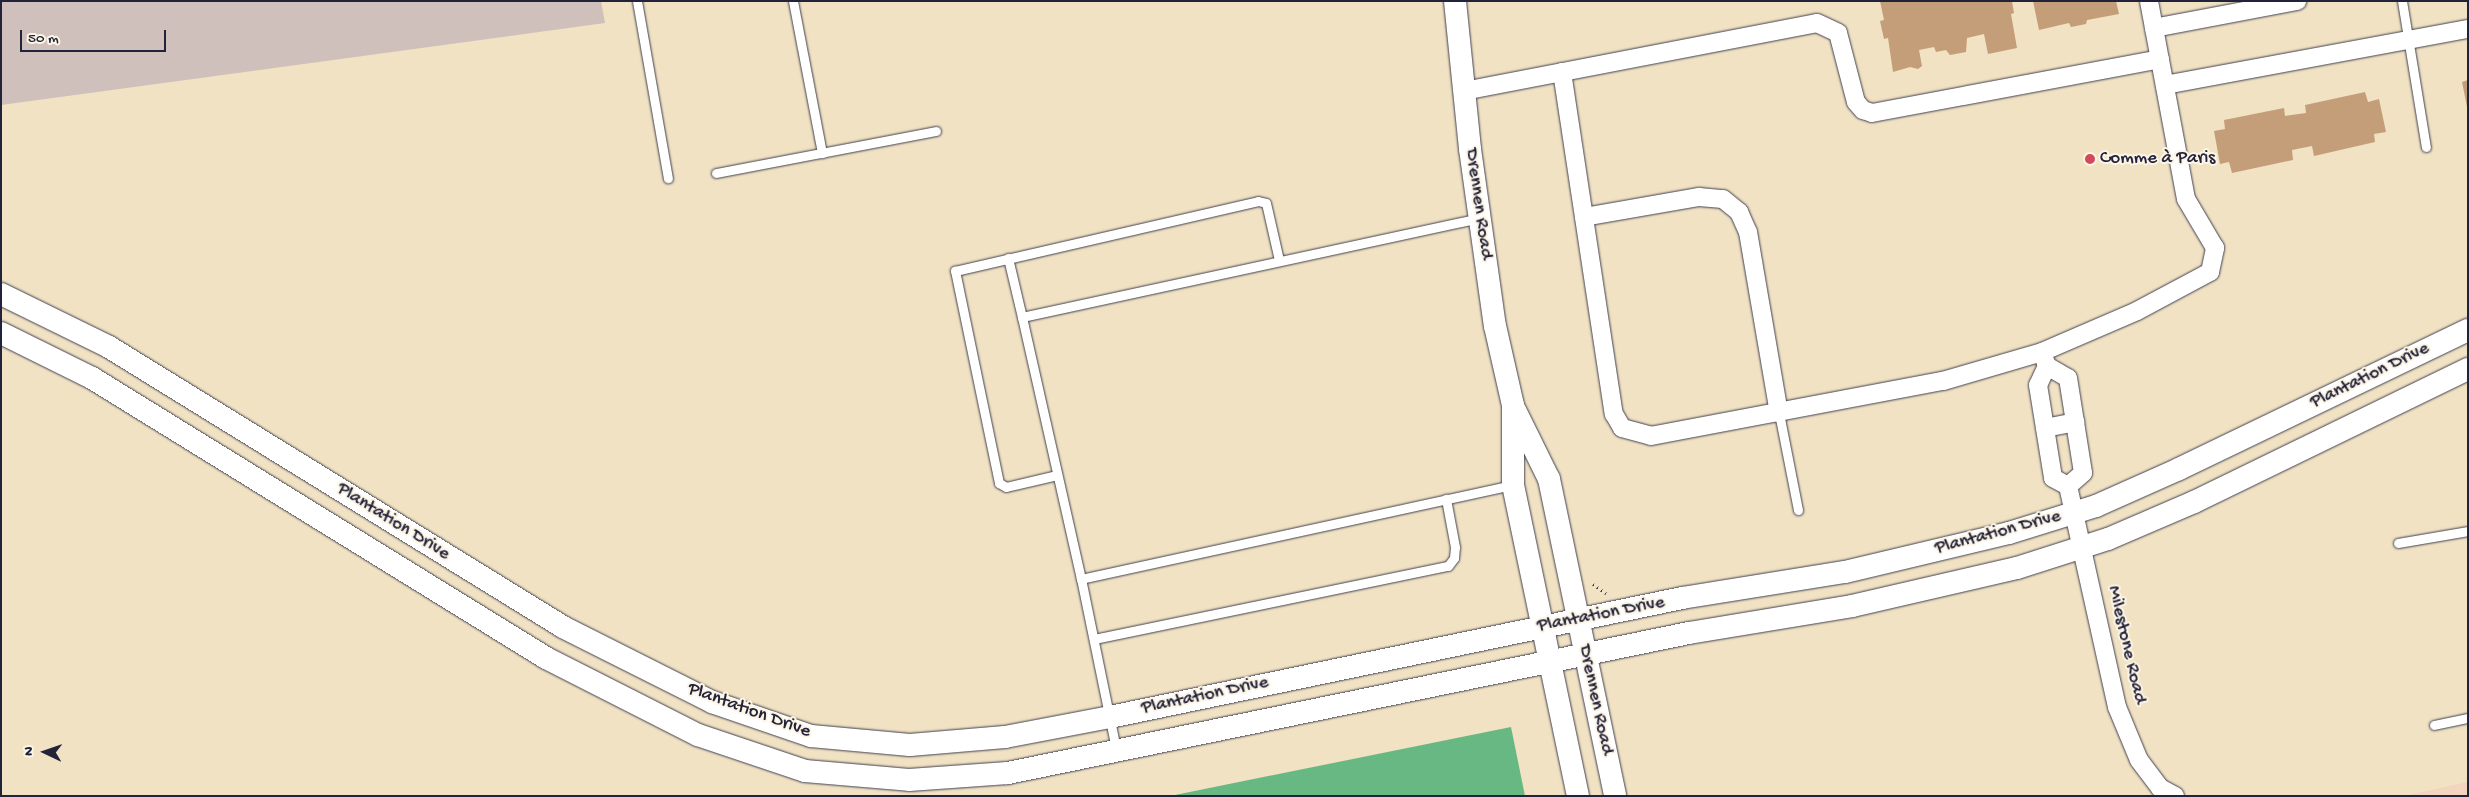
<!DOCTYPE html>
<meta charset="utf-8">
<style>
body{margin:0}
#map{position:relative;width:2469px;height:797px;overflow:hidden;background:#f0e2c3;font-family:"Gochi Hand",sans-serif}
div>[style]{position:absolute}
.built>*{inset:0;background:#f3d4bf}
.industrial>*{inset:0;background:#cfc0bb}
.forest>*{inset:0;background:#68b883}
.building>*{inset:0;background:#c49e79}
.path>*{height:3px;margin-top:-1.5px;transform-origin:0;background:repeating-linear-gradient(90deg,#413f4f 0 1px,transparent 0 5px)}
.roads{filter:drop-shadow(0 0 1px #413f4f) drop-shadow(0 0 1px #413f4f)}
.service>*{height:9px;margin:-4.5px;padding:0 4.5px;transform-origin:4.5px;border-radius:4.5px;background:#fff}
.minor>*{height:18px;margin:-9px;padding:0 9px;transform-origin:9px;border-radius:9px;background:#fff}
.tertiary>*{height:22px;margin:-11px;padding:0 11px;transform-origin:11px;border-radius:11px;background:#fff}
.dots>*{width:14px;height:14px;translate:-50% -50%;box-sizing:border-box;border:2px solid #fcf5e5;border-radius:50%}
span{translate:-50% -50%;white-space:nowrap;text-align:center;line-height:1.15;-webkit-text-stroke:4px #fcf5e5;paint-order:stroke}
.poi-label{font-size:19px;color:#22223b}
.left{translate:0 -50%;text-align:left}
.street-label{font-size:19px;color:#22223b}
.frame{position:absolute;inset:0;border:2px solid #22223b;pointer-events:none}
.north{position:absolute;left:20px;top:727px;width:50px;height:50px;-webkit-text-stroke:4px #fcf5e5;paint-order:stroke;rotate:273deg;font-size:14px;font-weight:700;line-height:20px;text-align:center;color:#22223b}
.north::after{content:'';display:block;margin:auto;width:18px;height:22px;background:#22223b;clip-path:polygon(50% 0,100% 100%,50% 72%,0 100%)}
.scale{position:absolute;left:20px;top:30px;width:146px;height:22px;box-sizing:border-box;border:2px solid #22223b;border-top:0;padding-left:6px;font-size:15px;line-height:18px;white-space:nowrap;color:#22223b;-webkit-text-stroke:4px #fcf5e5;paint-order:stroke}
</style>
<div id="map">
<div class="built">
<div style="clip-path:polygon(2468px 782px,2468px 796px,2404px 796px)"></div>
</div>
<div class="industrial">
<div style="clip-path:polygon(1px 1px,601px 1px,605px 23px,1px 105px)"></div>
</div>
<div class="forest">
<div style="clip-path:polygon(1511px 727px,1525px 796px,1170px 796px)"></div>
</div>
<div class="building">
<div style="clip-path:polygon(1880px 1px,2012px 1px,2014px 13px,2011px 14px,2017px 48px,1988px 54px,1984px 34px,1967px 38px,1966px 52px,1950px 55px,1946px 50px,1936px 52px,1934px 47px,1919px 50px,1922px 66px,1918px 69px,1910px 67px,1893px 72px,1888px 38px,1884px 39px,1880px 21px,1884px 20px)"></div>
<div style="clip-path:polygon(2033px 1px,2116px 1px,2119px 14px,2087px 20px,2086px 24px,2071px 27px,2069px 23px,2039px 30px)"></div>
<div style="clip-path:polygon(2468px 80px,2468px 107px,2467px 107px,2462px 82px)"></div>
<div style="clip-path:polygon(2365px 92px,2368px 102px,2379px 99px,2386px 132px,2374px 134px,2375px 142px,2314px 156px,2312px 146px,2292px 150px,2293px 160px,2232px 173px,2229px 162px,2220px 164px,2214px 131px,2225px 129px,2224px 120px,2284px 108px,2285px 116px,2306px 113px,2305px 105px)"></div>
</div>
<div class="path">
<div style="left:1593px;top:584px;width:16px;rotate:35deg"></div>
</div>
<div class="roads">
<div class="service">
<div style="left:637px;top:1px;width:180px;rotate:80.1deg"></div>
<div style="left:793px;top:1px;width:155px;rotate:79.2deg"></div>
<div style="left:2402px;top:1px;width:148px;rotate:80.7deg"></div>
<div style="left:716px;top:173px;width:224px;rotate:-10.8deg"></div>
<div style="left:1008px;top:258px;width:61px;rotate:76.7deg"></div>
<div style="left:1779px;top:413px;width:99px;rotate:78.9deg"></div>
<div style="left:1057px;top:475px;width:52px;rotate:166.8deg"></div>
<div style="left:1006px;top:487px;width:8px;rotate:-150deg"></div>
<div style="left:999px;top:483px;width:217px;rotate:-101.7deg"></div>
<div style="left:955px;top:271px;width:311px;rotate:-13deg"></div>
<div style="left:1258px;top:201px;width:8px;rotate:14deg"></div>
<div style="left:1266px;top:203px;width:58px;rotate:77.2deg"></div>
<div style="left:2398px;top:543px;width:71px;rotate:-9.7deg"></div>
<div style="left:1081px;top:579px;width:269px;rotate:-102.7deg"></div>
<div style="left:1022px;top:317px;width:469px;rotate:-12.2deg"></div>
<div style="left:1094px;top:639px;width:361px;rotate:-11.7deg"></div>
<div style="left:1448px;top:566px;width:10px;rotate:-53deg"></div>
<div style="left:1454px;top:558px;width:11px;rotate:-85deg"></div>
<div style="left:1455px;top:547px;width:49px;rotate:-100.6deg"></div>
<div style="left:2434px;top:725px;width:35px;rotate:-12deg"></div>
<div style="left:1116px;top:749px;width:174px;rotate:-101.6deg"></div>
<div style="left:1081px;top:579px;width:442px;rotate:-12.3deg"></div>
</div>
<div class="minor">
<div style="left:2154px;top:28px;width:146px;rotate:-10.7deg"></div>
<div style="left:1562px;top:72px;width:346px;rotate:81.4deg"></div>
<div style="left:1614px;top:414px;width:16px;rotate:60deg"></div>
<div style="left:1622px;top:428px;width:30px;rotate:15deg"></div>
<div style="left:1651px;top:436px;width:297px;rotate:-10.7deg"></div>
<div style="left:1943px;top:381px;width:103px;rotate:-16.3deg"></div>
<div style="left:2042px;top:352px;width:103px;rotate:-23.3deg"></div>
<div style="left:2137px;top:311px;width:83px;rotate:-28.1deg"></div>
<div style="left:2210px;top:272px;width:25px;rotate:-78deg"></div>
<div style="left:2215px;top:248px;width:57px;rotate:-120.6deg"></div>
<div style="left:2186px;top:199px;width:201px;rotate:-100.6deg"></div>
<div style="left:2165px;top:85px;width:308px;rotate:-10.5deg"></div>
<div style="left:1464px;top:91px;width:359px;rotate:-10.9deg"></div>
<div style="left:1817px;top:23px;width:23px;rotate:25deg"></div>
<div style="left:1838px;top:33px;width:71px;rotate:75.4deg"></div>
<div style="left:1856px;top:102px;width:11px;rotate:49deg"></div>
<div style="left:1863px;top:110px;width:9px;rotate:18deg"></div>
<div style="left:1872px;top:113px;width:293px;rotate:-10.6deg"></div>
<div style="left:1584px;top:217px;width:117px;rotate:-9.9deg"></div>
<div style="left:1699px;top:197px;width:24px;rotate:5deg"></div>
<div style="left:1723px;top:199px;width:21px;rotate:39deg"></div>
<div style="left:1739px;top:212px;width:22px;rotate:66deg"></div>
<div style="left:1748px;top:232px;width:184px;rotate:80.3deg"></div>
<div style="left:2043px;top:355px;width:12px;rotate:70deg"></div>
<div style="left:2047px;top:366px;width:24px;rotate:30deg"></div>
<div style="left:2068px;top:378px;width:96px;rotate:81deg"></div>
<div style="left:2083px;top:473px;width:20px;rotate:139deg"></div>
<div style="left:2047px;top:366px;width:21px;rotate:115deg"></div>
<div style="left:2038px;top:385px;width:94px;rotate:80.8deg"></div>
<div style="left:2053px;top:478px;width:17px;rotate:28deg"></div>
<div style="left:2068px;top:486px;width:226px;rotate:77.5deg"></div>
<div style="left:2117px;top:707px;width:57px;rotate:67.5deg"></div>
<div style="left:2139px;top:760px;width:35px;rotate:53deg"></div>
<div style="left:2160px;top:788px;width:17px;rotate:28deg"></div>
<div style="left:2045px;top:428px;width:31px;rotate:-11deg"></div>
</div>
<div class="tertiary">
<div style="left:1455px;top:1px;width:149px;rotate:84.2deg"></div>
<div style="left:1470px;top:149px;width:179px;rotate:82deg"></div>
<div style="left:1495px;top:326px;width:81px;rotate:77.2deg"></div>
<div style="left:1513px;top:405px;width:80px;rotate:90deg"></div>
<div style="left:1513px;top:485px;width:318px;rotate:78.2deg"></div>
<div style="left:1px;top:294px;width:120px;rotate:26.1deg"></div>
<div style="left:109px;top:347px;width:533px;rotate:31.66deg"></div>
<div style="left:563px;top:627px;width:167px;rotate:26.7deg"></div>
<div style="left:712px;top:702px;width:105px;rotate:19deg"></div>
<div style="left:811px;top:736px;width:99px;rotate:5.2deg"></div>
<div style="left:910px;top:745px;width:95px;rotate:-4.8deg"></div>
<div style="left:1005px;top:737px;width:107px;rotate:-10.8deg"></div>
<div style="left:1110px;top:717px;width:584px;rotate:-11.75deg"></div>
<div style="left:1682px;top:598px;width:165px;rotate:-9.1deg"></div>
<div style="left:1845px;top:572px;width:169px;rotate:-13.4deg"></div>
<div style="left:2009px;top:533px;width:91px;rotate:-17.2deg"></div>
<div style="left:2096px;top:506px;width:91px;rotate:-24deg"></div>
<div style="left:2179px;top:469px;width:321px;rotate:-25.7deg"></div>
<div style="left:1px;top:333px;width:102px;rotate:26.3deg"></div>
<div style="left:92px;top:378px;width:533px;rotate:31.66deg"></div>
<div style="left:546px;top:658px;width:170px;rotate:26.9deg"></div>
<div style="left:698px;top:735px;width:113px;rotate:18.6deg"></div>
<div style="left:805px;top:771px;width:104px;rotate:4.9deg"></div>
<div style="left:909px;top:780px;width:99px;rotate:-4deg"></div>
<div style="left:1008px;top:773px;width:695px;rotate:-11.62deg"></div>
<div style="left:1689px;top:633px;width:165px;rotate:-9.4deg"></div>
<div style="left:1852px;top:606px;width:169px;rotate:-13deg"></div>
<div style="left:2017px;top:568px;width:96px;rotate:-17.7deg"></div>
<div style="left:2108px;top:539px;width:94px;rotate:-23.3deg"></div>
<div style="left:2194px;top:502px;width:305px;rotate:-25.9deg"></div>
<div style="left:1515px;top:410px;width:77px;rotate:63.8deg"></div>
<div style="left:1549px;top:479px;width:324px;rotate:78.2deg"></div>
</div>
</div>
<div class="dots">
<div style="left:2090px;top:159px;background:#d1495b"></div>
</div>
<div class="poi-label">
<span class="left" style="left:2100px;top:159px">Comme à Paris</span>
</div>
<div class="street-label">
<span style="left:1478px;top:204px;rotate:82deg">Drennen Road</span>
<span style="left:2370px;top:376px;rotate:-26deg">Plantation Drive</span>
<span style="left:393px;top:522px;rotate:32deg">Plantation Drive</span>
<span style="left:1998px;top:533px;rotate:-15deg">Plantation Drive</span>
<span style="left:1601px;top:615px;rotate:-11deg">Plantation Drive</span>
<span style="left:2126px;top:645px;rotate:77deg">Milestone Road</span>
<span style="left:1205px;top:696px;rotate:-12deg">Plantation Drive</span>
<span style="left:1595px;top:700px;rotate:78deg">Drennen Road</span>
<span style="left:749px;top:711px;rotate:20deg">Plantation Drive</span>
</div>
<div class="frame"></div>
<div class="north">N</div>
<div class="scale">50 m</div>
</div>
